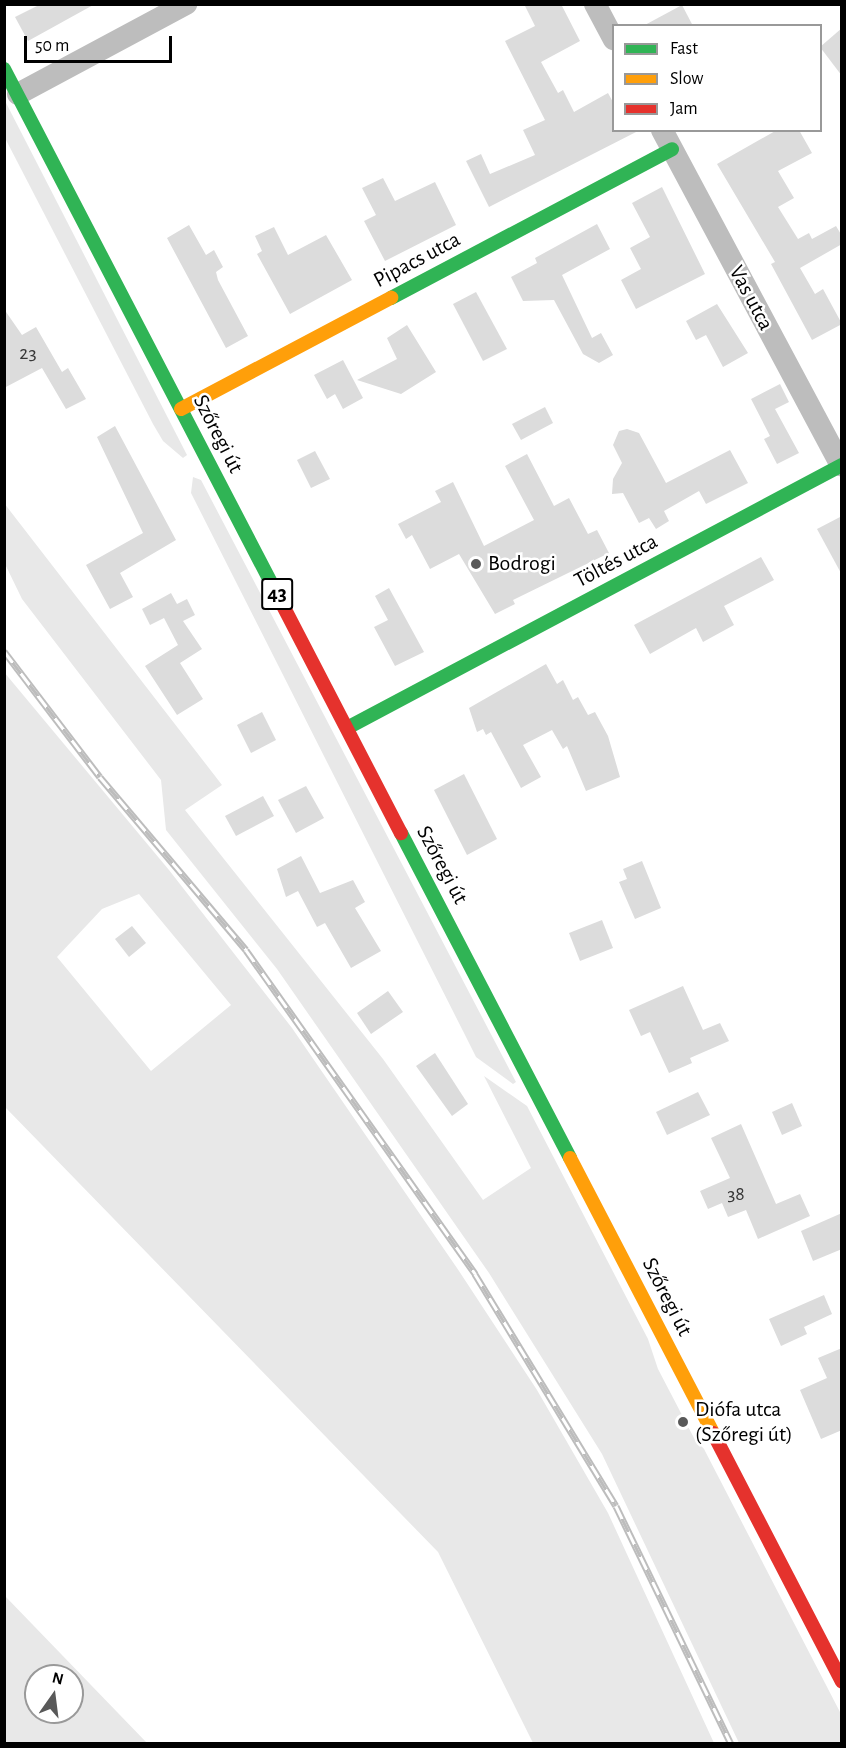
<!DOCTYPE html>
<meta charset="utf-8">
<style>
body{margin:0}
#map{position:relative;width:846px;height:1748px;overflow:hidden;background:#fff;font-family:"Alegreya Sans",sans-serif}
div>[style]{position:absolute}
.green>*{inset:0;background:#e8e8e8}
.building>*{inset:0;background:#dcdcdc}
.street>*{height:22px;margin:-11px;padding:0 11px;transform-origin:11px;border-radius:11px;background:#bdbdbd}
.fast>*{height:14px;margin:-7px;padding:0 7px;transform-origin:7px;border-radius:7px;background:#30b455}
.slow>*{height:14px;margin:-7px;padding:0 7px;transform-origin:7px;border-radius:7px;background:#ff9f0a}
.jam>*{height:14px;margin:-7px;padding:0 7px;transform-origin:7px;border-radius:7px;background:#e5322d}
.rail>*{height:7px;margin-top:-3.5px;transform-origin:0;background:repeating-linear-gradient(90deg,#fff 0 14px,#bdbdbd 0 28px);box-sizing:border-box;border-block:2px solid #bdbdbd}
.dots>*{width:16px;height:16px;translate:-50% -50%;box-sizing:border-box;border:3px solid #fff;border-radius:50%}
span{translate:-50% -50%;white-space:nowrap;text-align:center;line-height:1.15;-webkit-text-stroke:5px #fff;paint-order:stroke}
.number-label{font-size:20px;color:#373737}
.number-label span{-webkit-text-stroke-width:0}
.shield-label span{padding:2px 4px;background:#fff;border:2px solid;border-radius:4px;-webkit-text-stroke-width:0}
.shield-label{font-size:21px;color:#000;font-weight:700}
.street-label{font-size:22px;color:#000}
.poi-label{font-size:22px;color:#000}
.left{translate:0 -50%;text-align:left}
.frame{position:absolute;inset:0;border:6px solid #000;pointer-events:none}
.legend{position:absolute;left:612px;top:24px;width:210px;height:108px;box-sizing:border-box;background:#fff;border:2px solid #999;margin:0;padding:8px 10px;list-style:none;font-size:18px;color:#000}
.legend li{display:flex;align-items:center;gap:12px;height:30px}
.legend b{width:30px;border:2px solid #999}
.north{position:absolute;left:24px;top:1664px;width:60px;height:60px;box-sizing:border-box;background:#fff;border:2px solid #999;border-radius:50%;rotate:14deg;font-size:16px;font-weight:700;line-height:24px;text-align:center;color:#000}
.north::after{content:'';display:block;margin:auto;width:21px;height:27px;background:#595959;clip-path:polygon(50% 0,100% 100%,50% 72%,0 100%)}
.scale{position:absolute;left:24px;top:36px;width:148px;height:27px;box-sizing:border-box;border:3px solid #000;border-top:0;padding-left:8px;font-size:18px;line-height:21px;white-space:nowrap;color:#000;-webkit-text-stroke:4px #fff;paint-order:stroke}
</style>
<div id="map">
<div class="green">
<div style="clip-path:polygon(4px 99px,187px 455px,183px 458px,163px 441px,153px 424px,5px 138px)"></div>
<div style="clip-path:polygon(193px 477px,201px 480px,516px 1082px,513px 1084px,476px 1057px,463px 1031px,191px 493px)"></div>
<div style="clip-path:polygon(4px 503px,222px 785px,185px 810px,383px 1059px,483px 1200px,531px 1168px,484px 1076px,527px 1106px,648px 1339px,658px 1369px,694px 1438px,704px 1449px,841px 1714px,841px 1743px,739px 1743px,602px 1454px,489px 1273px,277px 969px,166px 830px,161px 780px,22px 599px,5px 564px)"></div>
<div style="clip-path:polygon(evenodd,4px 672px,169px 870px,292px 1028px,459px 1271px,537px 1390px,608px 1513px,714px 1743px,533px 1743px,438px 1552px,5px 1107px,4px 672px,139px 894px,231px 1005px,151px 1071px,57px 957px,102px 909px,139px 894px)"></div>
<div style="clip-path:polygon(evenodd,5px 1596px,147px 1743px,5px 1743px,5px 1596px,36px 1676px,72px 1676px,72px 1712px,36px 1712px,36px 1676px)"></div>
</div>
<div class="building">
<div style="clip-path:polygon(41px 4px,95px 4px,28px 41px,15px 17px)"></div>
<div style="clip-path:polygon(524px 4px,561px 4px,580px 41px,541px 62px,558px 93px,563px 90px,574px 112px,608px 93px,614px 104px,614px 130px,640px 130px,489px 207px,466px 161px,481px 154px,490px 174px,535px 155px,523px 130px,545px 120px,505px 41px,535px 26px)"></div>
<div style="clip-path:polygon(682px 5px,693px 26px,643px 26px)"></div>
<div style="clip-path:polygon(842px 28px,842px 76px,820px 47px)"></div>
<div style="clip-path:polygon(777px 130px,799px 130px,812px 153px,778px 171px,794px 198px,778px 207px,798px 239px,809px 233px,812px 239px,836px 226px,842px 236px,842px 244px,800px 268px,815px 294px,823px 289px,842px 324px,812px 340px,771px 264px,775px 262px,717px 164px)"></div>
<div style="clip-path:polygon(383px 178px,395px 201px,435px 182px,456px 225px,385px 261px,364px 221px,376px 215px,362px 188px)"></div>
<div style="clip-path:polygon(662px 187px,705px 274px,636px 309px,621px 280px,641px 269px,630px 248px,650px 237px,632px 203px)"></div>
<div style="clip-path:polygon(597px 224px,610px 249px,562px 275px,592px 338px,601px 333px,613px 355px,599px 363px,583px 354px,554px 300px,523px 301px,511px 277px,537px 263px,535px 258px)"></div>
<div style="clip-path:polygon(189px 225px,206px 255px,214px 250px,223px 267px,216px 272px,218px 280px,248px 336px,226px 348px,167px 238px)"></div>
<div style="clip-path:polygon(274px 227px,288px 255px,326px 235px,352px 280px,290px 314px,257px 254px,262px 251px,255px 236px)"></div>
<div style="clip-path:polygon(476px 292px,507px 349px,483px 361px,453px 304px)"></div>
<div style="clip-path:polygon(717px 304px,748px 353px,723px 367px,706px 335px,696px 340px,686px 321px)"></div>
<div style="clip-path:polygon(4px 309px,22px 335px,36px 327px,62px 372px,68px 368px,86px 399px,66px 409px,42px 368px,4px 388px)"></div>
<div style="clip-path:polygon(407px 325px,436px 372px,401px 394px,357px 380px,397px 359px,387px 338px)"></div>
<div style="clip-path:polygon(343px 360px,363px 398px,343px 409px,335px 394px,327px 399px,314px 375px)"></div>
<div style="clip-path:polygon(780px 384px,789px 402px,775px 409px,799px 453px,777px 464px,764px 439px,770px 436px,751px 399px)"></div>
<div style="clip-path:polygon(545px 407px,553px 423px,521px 440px,512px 424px)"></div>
<div style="clip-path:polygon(115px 426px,176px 540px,120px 573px,133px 597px,110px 609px,86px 565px,143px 533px,97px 437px)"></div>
<div style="clip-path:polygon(627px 429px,639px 433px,666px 483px,730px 450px,748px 483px,706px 504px,699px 491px,664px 511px,669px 521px,656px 529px,649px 518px,639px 523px,623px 493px,612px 494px,613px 479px,622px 463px,613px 445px,619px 431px)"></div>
<div style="clip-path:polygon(315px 451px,330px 479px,311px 488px,297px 460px)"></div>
<div style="clip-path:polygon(527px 454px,554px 506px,569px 498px,588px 534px,597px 530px,609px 553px,513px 600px,515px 604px,495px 614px,459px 554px,430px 569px,412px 535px,406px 539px,398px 524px,441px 502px,435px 491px,453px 482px,484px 546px,534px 520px,505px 466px)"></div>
<div style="clip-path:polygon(842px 516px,842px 575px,817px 529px)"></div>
<div style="clip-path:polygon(761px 557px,774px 580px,724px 606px,734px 625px,703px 642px,696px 628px,650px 654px,634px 625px)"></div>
<div style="clip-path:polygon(389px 588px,424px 652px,395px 666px,374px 627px,388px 620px,375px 596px)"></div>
<div style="clip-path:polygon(171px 593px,177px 604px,187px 599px,195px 615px,183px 621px,202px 649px,180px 663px,203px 699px,177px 715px,145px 666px,178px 645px,164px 618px,150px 625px,142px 609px)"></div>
<div style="clip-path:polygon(546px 664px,557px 684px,563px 680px,573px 700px,578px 697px,588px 715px,595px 712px,608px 736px,620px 777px,586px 791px,567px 746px,563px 749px,552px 730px,523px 745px,541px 777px,521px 788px,491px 732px,486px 735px,483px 729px,477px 732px,469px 708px)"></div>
<div style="clip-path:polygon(262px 712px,276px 740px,251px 753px,237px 725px)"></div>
<div style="clip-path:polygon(464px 774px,497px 839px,467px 855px,434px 790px)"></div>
<div style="clip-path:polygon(306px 786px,324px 818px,296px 833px,278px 800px)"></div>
<div style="clip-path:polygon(263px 796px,274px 816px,236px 836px,225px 816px)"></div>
<div style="clip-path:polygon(301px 856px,320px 893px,353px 880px,365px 902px,355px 908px,381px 951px,351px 968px,325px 923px,317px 927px,298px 891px,286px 897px,277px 869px)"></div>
<div style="clip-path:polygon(642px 861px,661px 908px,635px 919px,619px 882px,627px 879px,623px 869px)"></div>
<div style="clip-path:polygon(602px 920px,613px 948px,580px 961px,569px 933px)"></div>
<div style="clip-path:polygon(132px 926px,146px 943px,129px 957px,115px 939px)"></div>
<div style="clip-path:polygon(683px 986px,703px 1030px,720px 1023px,729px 1041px,690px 1058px,692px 1063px,669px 1073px,650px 1032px,641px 1036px,629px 1010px)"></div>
<div style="clip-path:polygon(388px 991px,403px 1012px,371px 1034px,357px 1013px)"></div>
<div style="clip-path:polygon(435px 1053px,468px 1104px,452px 1116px,416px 1066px)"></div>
<div style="clip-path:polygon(698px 1092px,710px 1115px,667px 1135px,656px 1112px)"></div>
<div style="clip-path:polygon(792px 1103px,802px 1126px,782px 1135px,772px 1112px)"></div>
<div style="clip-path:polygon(741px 1124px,776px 1204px,800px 1194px,810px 1216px,758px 1239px,746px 1210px,728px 1217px,722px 1203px,708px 1209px,700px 1191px,730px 1178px,711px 1138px)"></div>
<div style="clip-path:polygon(842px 1213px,842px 1249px,813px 1261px,801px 1231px)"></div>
<div style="clip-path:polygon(824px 1295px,832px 1314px,804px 1327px,807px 1334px,781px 1346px,769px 1319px)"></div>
<div style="clip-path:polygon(842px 1348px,842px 1430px,821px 1439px,800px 1390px,827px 1378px,818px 1358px)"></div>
</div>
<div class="street">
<div style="left:595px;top:4px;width:40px;rotate:62deg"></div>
<div style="left:18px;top:94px;width:191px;rotate:-28.2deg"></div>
<div style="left:662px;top:130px;width:380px;rotate:61.9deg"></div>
</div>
<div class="fast">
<div style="left:4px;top:69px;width:596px;rotate:62.53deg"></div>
<div style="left:391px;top:298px;width:318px;rotate:-27.9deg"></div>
<div style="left:347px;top:728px;width:561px;rotate:-27.98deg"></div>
<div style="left:401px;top:833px;width:366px;rotate:62.5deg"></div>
</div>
<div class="slow">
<div style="left:181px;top:409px;width:238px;rotate:-27.9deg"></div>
<div style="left:570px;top:1158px;width:310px;rotate:62.5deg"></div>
</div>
<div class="jam">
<div style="left:279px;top:598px;width:265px;rotate:62.6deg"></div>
<div style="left:713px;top:1433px;width:280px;rotate:62.6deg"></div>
</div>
<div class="rail">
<div style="left:4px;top:651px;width:158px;rotate:52.7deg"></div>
<div style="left:100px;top:777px;width:226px;rotate:49.8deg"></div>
<div style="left:246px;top:950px;width:397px;rotate:54.7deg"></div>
<div style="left:475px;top:1274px;width:271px;rotate:58.7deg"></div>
<div style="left:616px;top:1506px;width:264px;rotate:64.2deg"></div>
</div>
<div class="dots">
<div style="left:476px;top:564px;background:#595959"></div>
<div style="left:683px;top:1422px;background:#595959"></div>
</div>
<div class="number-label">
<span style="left:28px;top:353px">23</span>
<span style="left:736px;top:1194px">38</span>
</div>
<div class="shield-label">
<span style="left:277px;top:594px">43</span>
</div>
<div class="street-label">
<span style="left:417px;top:260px;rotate:-28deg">Pipacs utca</span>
<span style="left:751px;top:298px;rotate:62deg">Vas utca</span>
<span style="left:218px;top:434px;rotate:63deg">Szőregi út</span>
<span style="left:616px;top:561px;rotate:-28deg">Töltés utca</span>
<span style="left:442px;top:865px;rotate:62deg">Szőregi út</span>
<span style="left:667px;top:1297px;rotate:63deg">Szőregi út</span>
</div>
<div class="poi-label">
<span class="left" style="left:488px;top:564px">Bodrogi</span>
<span class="left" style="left:695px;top:1422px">Diófa utca<br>(Szőregi út)</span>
</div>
<div class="frame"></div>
<ul class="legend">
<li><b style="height:8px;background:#30b455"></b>Fast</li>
<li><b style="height:8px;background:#ff9f0a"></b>Slow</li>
<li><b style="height:8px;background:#e5322d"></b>Jam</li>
</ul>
<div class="north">N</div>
<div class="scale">50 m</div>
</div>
